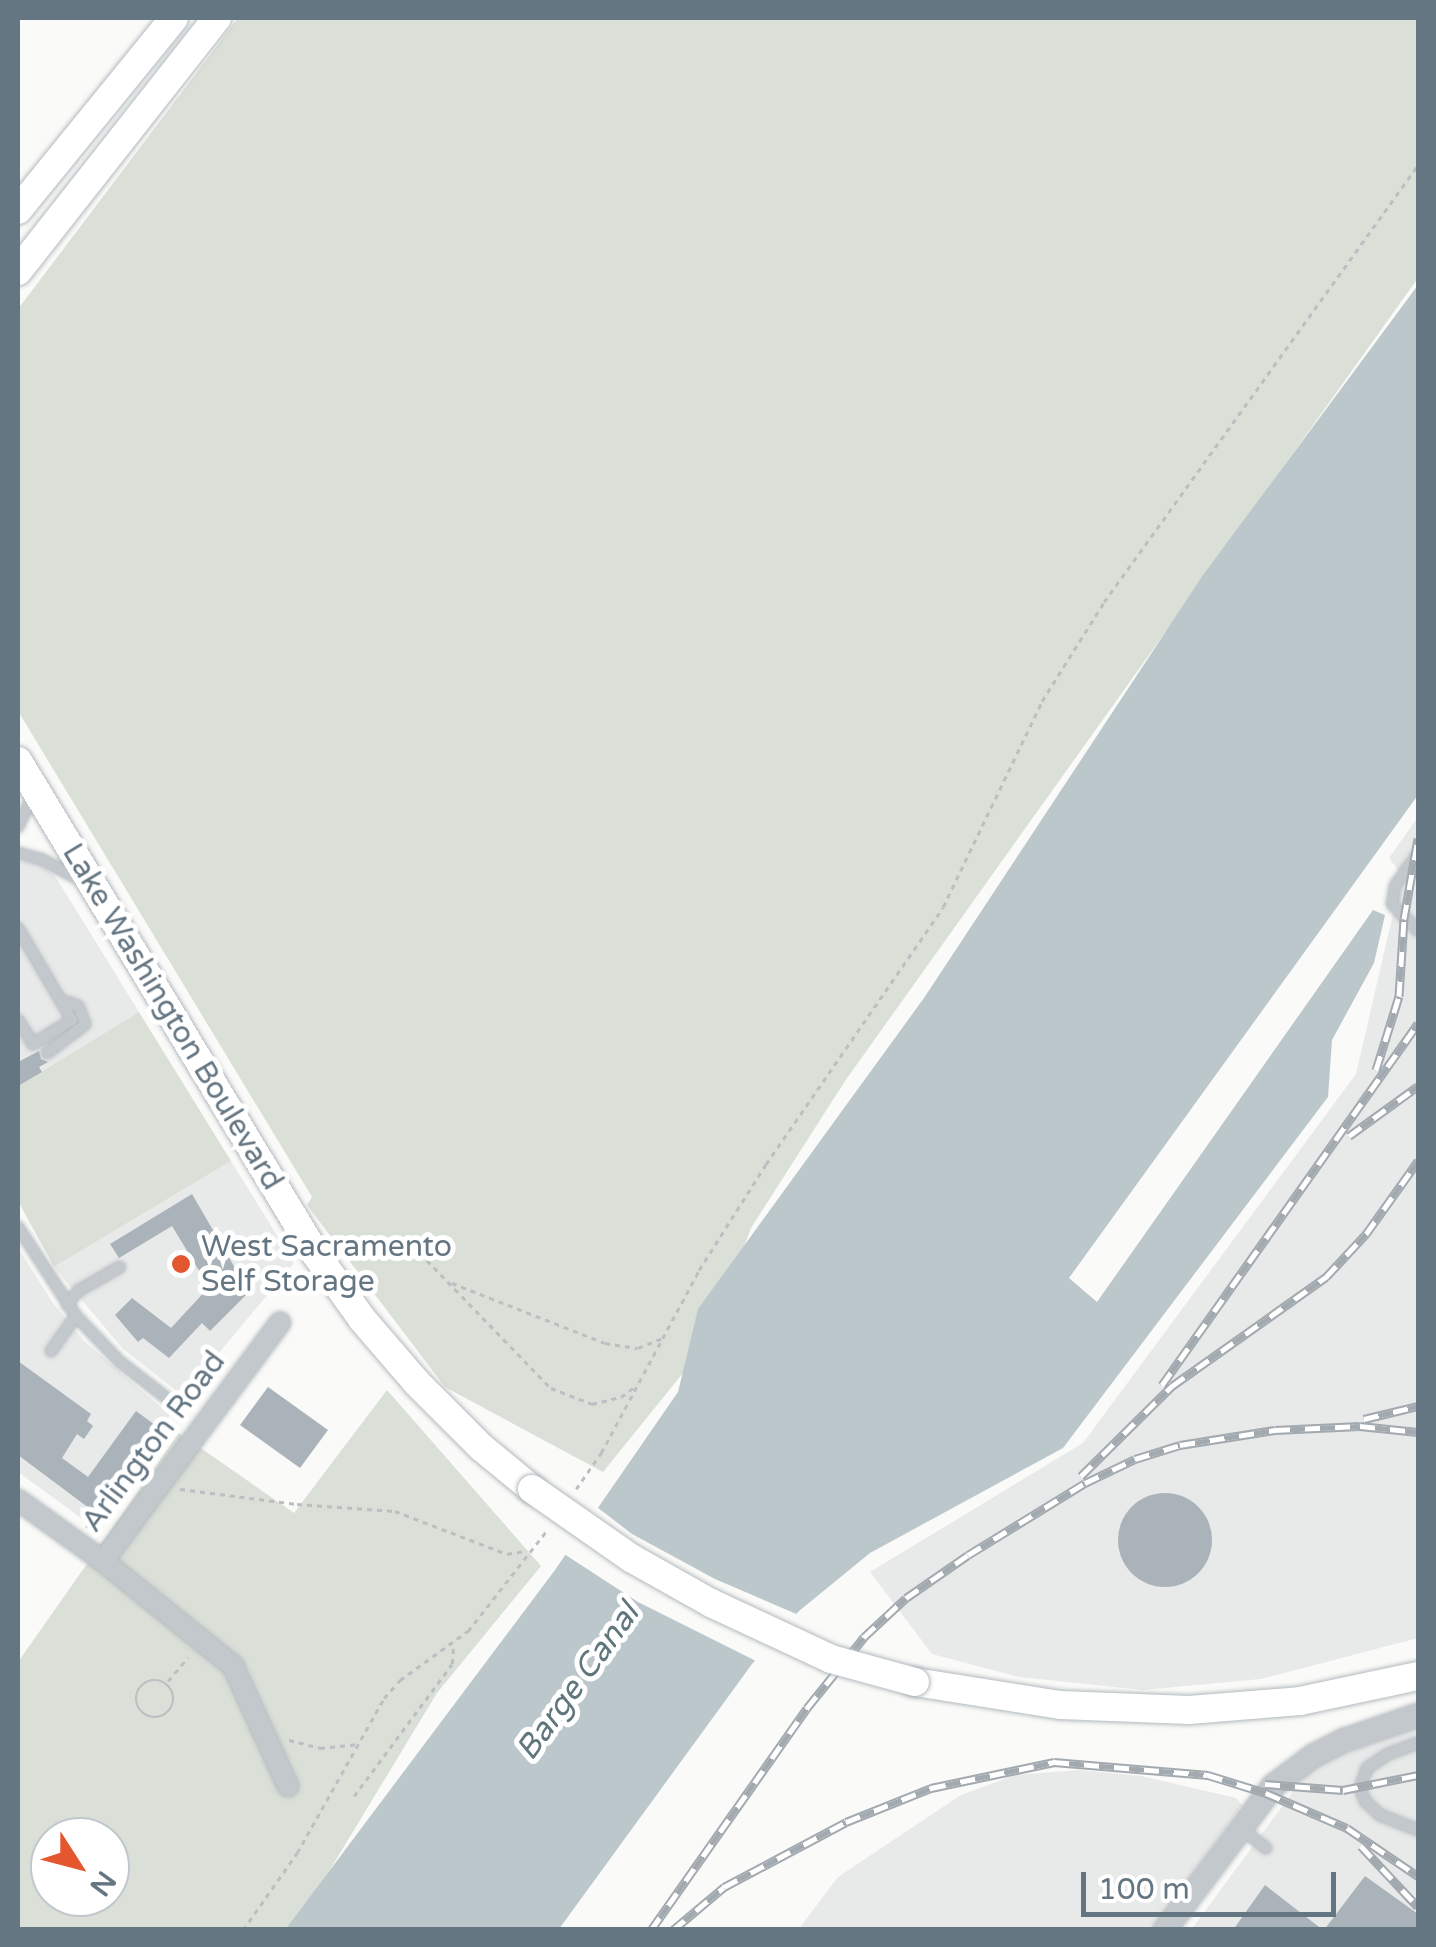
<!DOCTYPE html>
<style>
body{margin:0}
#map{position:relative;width:1436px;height:1947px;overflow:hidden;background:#fafaf8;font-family:"Varela Round",sans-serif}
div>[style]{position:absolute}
.built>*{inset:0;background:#e8e9e9}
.green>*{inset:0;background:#dadfd7}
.water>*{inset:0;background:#bbc7cb}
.pier>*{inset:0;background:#fafaf8}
.building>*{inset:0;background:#aab3b9}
.round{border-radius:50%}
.path>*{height:2.5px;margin-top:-1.25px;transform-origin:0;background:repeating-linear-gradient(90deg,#bbbfc2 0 5px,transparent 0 10px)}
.path>.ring{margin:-1.25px;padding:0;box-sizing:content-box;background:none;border:2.5px solid #bbbfc2;border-radius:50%}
.roads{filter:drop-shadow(0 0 2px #b3babf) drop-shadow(0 0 2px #b3babf)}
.service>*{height:10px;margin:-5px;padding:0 5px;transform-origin:5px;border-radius:5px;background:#c3c8cc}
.minor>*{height:20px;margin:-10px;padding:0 10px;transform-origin:10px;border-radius:10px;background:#c3c8cc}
.tertiary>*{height:22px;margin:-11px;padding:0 11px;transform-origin:11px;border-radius:11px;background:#c3c8cc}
.secondary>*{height:28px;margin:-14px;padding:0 14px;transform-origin:14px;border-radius:14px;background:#fff}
.rail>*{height:9px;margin-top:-4.5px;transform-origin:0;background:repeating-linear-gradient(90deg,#fff 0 15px,#a2aab0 0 30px);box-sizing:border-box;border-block:2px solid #a2aab0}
.bridges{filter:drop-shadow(0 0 2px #b3babf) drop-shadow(0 0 2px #b3babf)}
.secondary-bridge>*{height:28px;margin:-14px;padding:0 14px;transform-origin:14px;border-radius:14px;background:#fff}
.dots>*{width:28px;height:28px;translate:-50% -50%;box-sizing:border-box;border:5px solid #fff;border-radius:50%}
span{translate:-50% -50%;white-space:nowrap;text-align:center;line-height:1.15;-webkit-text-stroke:10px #fff;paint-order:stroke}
.street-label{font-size:30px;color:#657683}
.poi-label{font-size:30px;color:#657683}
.left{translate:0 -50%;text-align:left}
.water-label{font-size:32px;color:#60757c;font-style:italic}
.frame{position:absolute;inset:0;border:20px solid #657683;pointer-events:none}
.north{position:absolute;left:30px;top:1817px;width:100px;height:100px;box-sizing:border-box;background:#fff;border:2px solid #c1c8cd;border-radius:50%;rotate:126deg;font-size:28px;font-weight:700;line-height:40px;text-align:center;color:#657683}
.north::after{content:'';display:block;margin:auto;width:35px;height:45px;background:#e4572e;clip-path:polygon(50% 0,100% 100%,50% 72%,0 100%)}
.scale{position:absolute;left:1081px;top:1872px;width:255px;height:45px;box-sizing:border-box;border:5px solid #657683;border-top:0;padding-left:12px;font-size:30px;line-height:35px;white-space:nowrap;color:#657683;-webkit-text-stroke:8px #fff;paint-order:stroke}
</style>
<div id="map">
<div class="built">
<div style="clip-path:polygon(1418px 817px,1418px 1638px,1261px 1679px,1143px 1690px,1019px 1677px,932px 1654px,870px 1572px,1083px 1443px,1356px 1074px,1402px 875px,1389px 858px)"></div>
<div style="clip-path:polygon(18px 861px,39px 864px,55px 876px,139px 1012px,18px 1086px)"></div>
<div style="clip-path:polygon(231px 1161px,294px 1263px,183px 1396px,123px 1349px,54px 1267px)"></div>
<div style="clip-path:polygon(18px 1248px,53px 1303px,84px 1341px,170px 1415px,96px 1517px,84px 1520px,18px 1472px)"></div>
<div style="clip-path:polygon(1418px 1727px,1418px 1929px,1191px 1930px,1314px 1763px)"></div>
<div style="clip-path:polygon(1078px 1770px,1141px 1776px,1236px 1798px,1242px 1805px,1152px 1929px,798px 1930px,838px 1877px,961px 1795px,1015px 1775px)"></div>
</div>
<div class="green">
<div style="clip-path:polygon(238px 18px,1418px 18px,1418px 278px,845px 1081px,751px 1228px,708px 1342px,603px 1472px,445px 1387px,307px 1205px,312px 1197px,18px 711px,18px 309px)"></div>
<div style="clip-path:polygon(139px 1012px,231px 1161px,54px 1267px,18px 1201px,18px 1086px)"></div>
<div style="clip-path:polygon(evenodd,387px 1390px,541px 1566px,437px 1693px,294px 1929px,18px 1930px,18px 1662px,179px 1433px,294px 1513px,387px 1390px,50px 1837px,110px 1837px,110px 1897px,50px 1897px,50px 1837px)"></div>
</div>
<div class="water">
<div style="clip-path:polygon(1418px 285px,1418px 795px,1069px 1278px,1097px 1302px,1373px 910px,1385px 915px,1374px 963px,1332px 1040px,1328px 1097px,1063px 1448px,870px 1553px,799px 1611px,752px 1664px,559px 1929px,285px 1930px,555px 1570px,678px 1392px,698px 1309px,924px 998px,1203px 575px)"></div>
</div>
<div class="pier">
<div style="clip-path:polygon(593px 1504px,632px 1534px,715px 1579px,801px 1616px,760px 1663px,638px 1602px,561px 1552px)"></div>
</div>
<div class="building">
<div style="clip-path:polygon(39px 1051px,41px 1059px,48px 1062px,39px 1067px,42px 1072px,18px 1086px,18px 1062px)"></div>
<div style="clip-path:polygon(192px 1194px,249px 1292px,210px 1331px,202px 1323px,169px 1358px,143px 1338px,138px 1342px,115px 1315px,132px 1298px,171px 1328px,209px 1287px,172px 1226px,119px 1258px,110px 1244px)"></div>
<div style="clip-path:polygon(18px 1361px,91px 1414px,87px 1421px,93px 1426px,84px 1439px,77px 1434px,62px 1458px,88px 1477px,136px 1411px,155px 1425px,93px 1511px,18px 1455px)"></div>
<div style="clip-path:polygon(268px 1387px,328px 1430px,300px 1468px,240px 1425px)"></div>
<div class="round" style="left:1118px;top:1493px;width:94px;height:94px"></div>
<div style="clip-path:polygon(1365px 1876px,1418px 1914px,1418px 1930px,1324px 1930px)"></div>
<div style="clip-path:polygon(1265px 1885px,1323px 1930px,1233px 1930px)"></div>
</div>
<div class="path">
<div style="left:420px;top:1253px;width:188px;rotate:45.9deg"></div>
<div style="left:551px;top:1388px;width:44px;rotate:21.3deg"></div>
<div style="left:592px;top:1404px;width:30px;rotate:-14deg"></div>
<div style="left:621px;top:1397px;width:20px;rotate:-37deg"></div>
<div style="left:452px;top:1283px;width:164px;rotate:21.4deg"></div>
<div style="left:605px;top:1343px;width:33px;rotate:9deg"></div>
<div style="left:638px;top:1348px;width:29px;rotate:-22deg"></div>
<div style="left:180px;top:1489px;width:118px;rotate:7.3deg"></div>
<div style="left:297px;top:1504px;width:98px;rotate:4.1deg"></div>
<div style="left:395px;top:1511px;width:120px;rotate:21deg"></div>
<div style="left:507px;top:1554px;width:20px;rotate:-9deg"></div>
<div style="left:576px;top:1489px;width:44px;rotate:-55.2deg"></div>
<div style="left:601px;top:1453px;width:208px;rotate:-61.8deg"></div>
<div style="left:699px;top:1270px;width:125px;rotate:-57.7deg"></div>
<div style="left:766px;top:1164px;width:312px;rotate:-55.4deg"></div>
<div style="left:943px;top:907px;width:229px;rotate:-64.3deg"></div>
<div style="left:1042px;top:701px;width:117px;rotate:-57.9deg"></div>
<div style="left:1104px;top:602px;width:538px;rotate:-54.3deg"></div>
<div style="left:86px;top:1527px;width:48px;rotate:-37.3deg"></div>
<div class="ring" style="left:136px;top:1680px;width:35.5px;height:35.5px"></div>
<div style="left:168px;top:1681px;width:31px;rotate:-50deg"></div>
<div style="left:289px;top:1740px;width:32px;rotate:14deg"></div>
<div style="left:320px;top:1748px;width:39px;rotate:-6deg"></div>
<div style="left:354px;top:1796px;width:164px;rotate:-53.4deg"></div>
<div style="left:452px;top:1664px;width:16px;rotate:-86deg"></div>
<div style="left:243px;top:1930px;width:94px;rotate:-55deg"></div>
<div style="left:297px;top:1853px;width:178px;rotate:-60.7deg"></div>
<div style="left:384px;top:1698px;width:24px;rotate:-48deg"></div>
<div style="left:400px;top:1680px;width:84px;rotate:-35.8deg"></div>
<div style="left:468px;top:1631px;width:130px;rotate:-51.9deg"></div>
</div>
<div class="roads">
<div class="service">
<div style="left:18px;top:827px;width:35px;rotate:-65deg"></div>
<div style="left:18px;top:853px;width:24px;rotate:15deg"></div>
<div style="left:41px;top:859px;width:44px;rotate:28.3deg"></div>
<div style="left:1418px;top:854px;width:39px;rotate:126deg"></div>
<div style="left:1395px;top:886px;width:18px;rotate:99deg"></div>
<div style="left:1392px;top:904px;width:37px;rotate:46deg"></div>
<div style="left:18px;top:928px;width:107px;rotate:59.6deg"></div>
<div style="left:72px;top:1020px;width:46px;rotate:148.4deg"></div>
<div style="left:33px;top:1044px;width:28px;rotate:-122deg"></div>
<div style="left:47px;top:1053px;width:48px;rotate:-37.3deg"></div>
<div style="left:85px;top:1024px;width:19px;rotate:-111deg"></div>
<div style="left:78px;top:1006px;width:18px;rotate:-161deg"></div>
<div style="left:18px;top:1227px;width:106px;rotate:56.9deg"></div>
<div style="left:76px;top:1316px;width:64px;rotate:46.3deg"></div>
<div style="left:120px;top:1362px;width:72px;rotate:37.7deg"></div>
<div style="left:67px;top:1305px;width:18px;rotate:-52deg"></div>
<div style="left:78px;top:1291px;width:48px;rotate:-29.7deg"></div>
<div style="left:51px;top:1351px;width:43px;rotate:-54.5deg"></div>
<div style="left:1418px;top:1743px;width:32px;rotate:160deg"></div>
<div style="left:1388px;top:1754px;width:25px;rotate:146deg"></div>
<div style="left:1367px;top:1768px;width:21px;rotate:109deg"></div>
<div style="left:1360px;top:1788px;width:14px;rotate:69deg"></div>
<div style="left:1365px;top:1801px;width:21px;rotate:43deg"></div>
<div style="left:1380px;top:1815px;width:41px;rotate:21.5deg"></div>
<div style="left:1241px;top:1828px;width:32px;rotate:39deg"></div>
</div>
<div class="minor">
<div style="left:18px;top:1500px;width:105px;rotate:35.7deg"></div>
<div style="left:103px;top:1561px;width:297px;rotate:-53.4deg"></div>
<div style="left:103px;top:1561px;width:167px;rotate:38.9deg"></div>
<div style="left:233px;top:1666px;width:132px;rotate:65.4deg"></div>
</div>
<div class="tertiary">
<div style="left:1165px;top:1930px;width:180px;rotate:-53.1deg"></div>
<div style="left:1273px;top:1786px;width:50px;rotate:-36.9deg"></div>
<div style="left:1313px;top:1756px;width:36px;rotate:-27deg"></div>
<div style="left:1345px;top:1740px;width:77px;rotate:-18.9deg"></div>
</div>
<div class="secondary">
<div style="left:18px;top:210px;width:247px;rotate:-50.9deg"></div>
<div style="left:18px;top:271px;width:322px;rotate:-51.8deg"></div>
<div style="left:18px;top:761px;width:575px;rotate:58.88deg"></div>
<div style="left:315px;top:1253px;width:81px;rotate:54.5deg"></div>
<div style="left:362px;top:1319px;width:84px;rotate:49.3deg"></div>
<div style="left:417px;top:1383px;width:91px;rotate:45deg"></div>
<div style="left:481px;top:1447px;width:66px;rotate:39.5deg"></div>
<div style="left:915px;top:1682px;width:147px;rotate:9deg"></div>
<div style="left:1060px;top:1705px;width:129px;rotate:2.2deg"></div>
<div style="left:1189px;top:1710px;width:111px;rotate:-4.6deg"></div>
<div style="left:1300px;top:1701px;width:121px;rotate:-12deg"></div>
</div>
</div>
<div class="rail">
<div style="left:1376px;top:1070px;width:77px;rotate:-72.7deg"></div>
<div style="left:1399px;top:996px;width:77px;rotate:-86.3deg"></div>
<div style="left:1404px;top:919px;width:82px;rotate:-80.2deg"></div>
<div style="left:1349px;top:1136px;width:85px;rotate:-35.9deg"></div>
<div style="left:1162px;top:1385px;width:443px;rotate:-54.7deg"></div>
<div style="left:1364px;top:1419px;width:56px;rotate:-13.5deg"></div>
<div style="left:1081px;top:1476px;width:128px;rotate:-44.7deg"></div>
<div style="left:1172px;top:1386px;width:189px;rotate:-35.3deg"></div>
<div style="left:1326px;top:1277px;width:59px;rotate:-47.1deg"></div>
<div style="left:1366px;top:1234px;width:90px;rotate:-54.5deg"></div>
<div style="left:1265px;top:1784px;width:78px;rotate:4.4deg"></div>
<div style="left:1343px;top:1790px;width:76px;rotate:-11.3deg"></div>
<div style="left:1361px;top:1846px;width:83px;rotate:46.9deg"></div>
<div style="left:651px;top:1930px;width:271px;rotate:-54.9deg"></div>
<div style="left:807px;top:1708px;width:91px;rotate:-51.2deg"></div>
<div style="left:864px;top:1637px;width:57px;rotate:-42.9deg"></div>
<div style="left:906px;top:1598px;width:75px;rotate:-34.7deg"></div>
<div style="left:968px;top:1555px;width:137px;rotate:-31.6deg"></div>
<div style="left:1085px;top:1483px;width:55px;rotate:-25.6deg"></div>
<div style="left:1135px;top:1459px;width:47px;rotate:-17.3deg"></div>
<div style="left:1180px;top:1445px;width:96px;rotate:-9deg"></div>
<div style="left:1275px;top:1430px;width:85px;rotate:-2.7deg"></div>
<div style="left:1360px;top:1426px;width:58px;rotate:5.9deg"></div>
<div style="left:673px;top:1930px;width:67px;rotate:-40.1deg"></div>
<div style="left:724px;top:1887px;width:138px;rotate:-28deg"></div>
<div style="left:846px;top:1822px;width:92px;rotate:-21.8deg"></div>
<div style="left:931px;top:1788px;width:126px;rotate:-11.9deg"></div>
<div style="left:1054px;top:1762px;width:155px;rotate:4.8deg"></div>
<div style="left:1208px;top:1775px;width:61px;rotate:17.2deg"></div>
<div style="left:1266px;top:1793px;width:88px;rotate:23.4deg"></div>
<div style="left:1347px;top:1828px;width:86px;rotate:34.1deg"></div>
</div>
<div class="bridges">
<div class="secondary-bridge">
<div style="left:532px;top:1489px;width:121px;rotate:34.9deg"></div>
<div style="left:631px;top:1558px;width:92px;rotate:29.4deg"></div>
<div style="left:711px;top:1603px;width:132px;rotate:25deg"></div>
<div style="left:831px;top:1659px;width:87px;rotate:15.3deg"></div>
</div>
</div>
<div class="dots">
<div style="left:181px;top:1264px;background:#e4572e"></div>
</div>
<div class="street-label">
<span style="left:172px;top:1017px;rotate:59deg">Lake Washington Boulevard</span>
<span style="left:154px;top:1442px;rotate:-53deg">Arlington Road</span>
</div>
<div class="poi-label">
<span class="left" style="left:201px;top:1264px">West Sacramento<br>Self Storage</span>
</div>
<div class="water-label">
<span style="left:578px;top:1682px;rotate:-54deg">Barge Canal</span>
</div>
<div class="frame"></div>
<div class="north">N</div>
<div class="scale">100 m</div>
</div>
